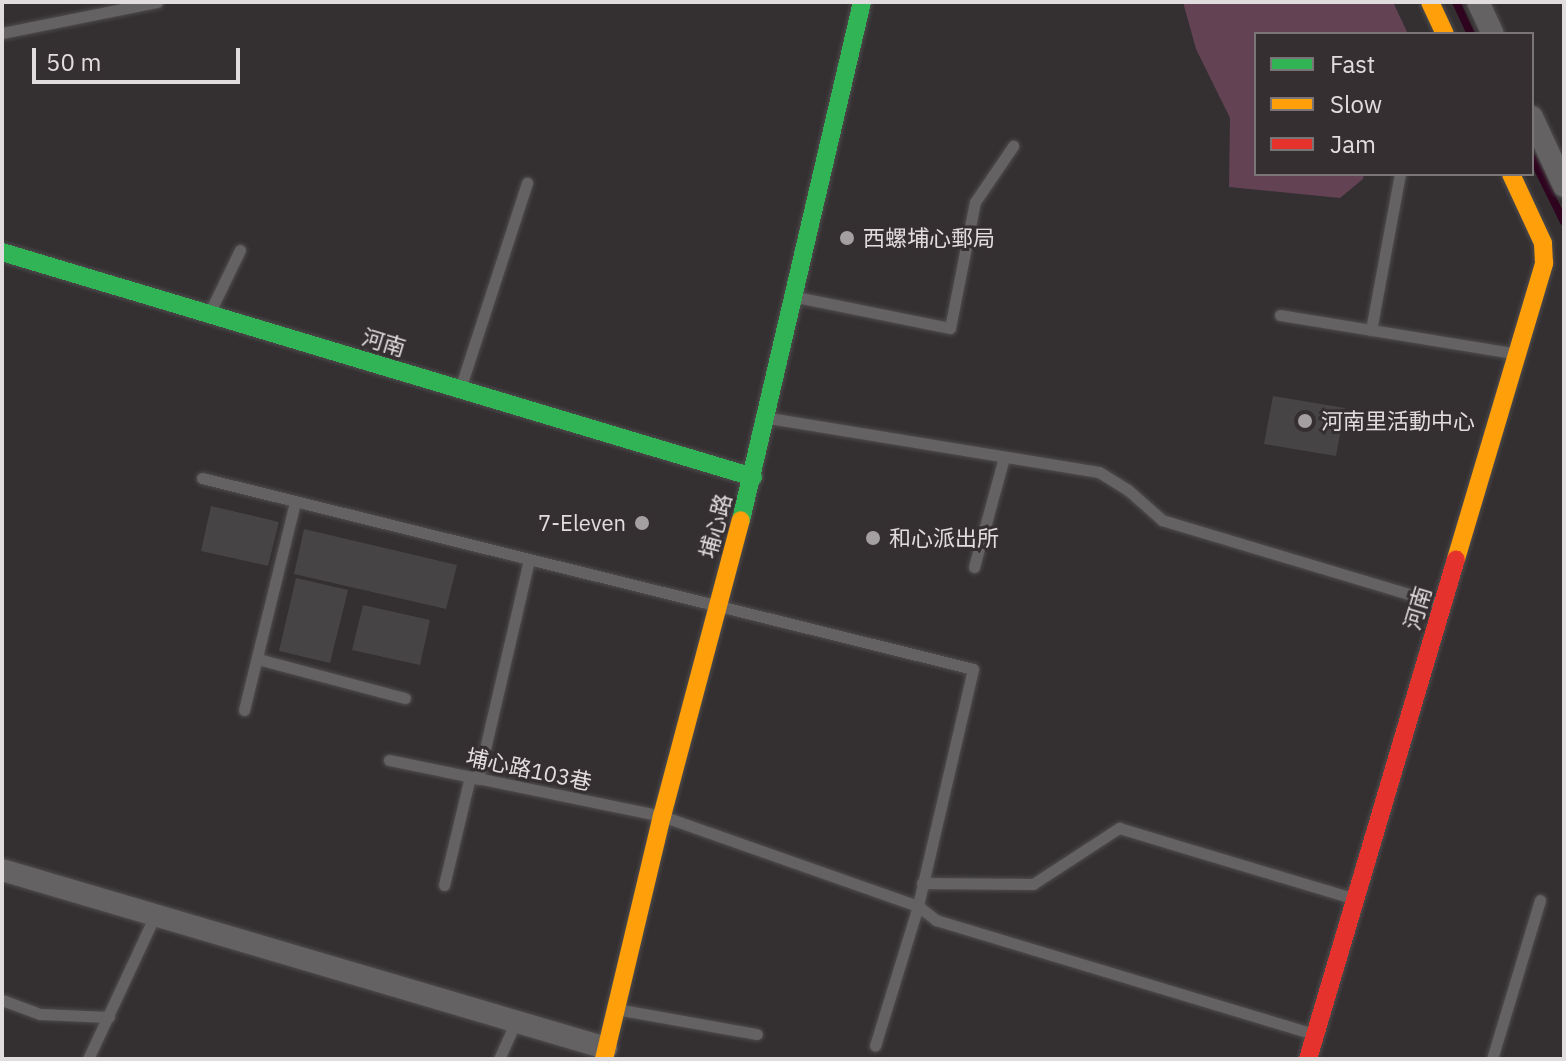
<!DOCTYPE html>
<meta charset="utf-8">
<style>
body{margin:0}
#map{position:relative;width:1566px;height:1061px;overflow:hidden;background:#343032;font-family:"IBM Plex Sans","Noto Sans TC",sans-serif}
div>[style]{position:absolute}
.green>*{inset:0;background:#634253}
.stream>*{height:8px;margin:-4px;padding:0 4px;transform-origin:4px;border-radius:4px;background:#2f041f}
.building>*{inset:0;background:#474446}
.roads{filter:drop-shadow(0 0 2px #4f4c4d) drop-shadow(0 0 2px #4f4c4d)}
.lane>*{height:11px;margin:-5.5px;padding:0 5.5px;transform-origin:5.5px;border-radius:5.5px;background:#646263}
.street>*{height:22px;margin:-11px;padding:0 11px;transform-origin:11px;border-radius:11px;background:#646263}
.fast>*{height:18px;margin:-9px;padding:0 9px;transform-origin:9px;border-radius:9px;background:#30b455}
.slow>*{height:18px;margin:-9px;padding:0 9px;transform-origin:9px;border-radius:9px;background:#ff9f0a}
.jam>*{height:18px;margin:-9px;padding:0 9px;transform-origin:9px;border-radius:9px;background:#e5322d}
.dots>*{width:22px;height:22px;translate:-50% -50%;box-sizing:border-box;border:4px solid #352f32;border-radius:50%}
span{translate:-50% -50%;white-space:nowrap;text-align:center;line-height:1.15;-webkit-text-stroke:6px #352f32;paint-order:stroke}
.poi-label{font-size:22px;color:#e1dddf}
.left{translate:0 -50%;text-align:left}
.right{translate:-100% -50%;text-align:right}
.street-label{font-size:22px;color:#e1dddf}
.frame{position:absolute;inset:0;border:4px solid #e1dddf;pointer-events:none}
.legend{position:absolute;left:1254px;top:32px;width:280px;height:144px;box-sizing:border-box;background:#352f32;border:2px solid #7a7577;margin:0;padding:10px 14px;list-style:none;font-size:24px;color:#e1dddf}
.legend li{display:flex;align-items:center;gap:16px;height:40px}
.legend b{width:40px;border:2px solid #7a7577}
.scale{position:absolute;left:32px;top:48px;width:208px;height:36px;box-sizing:border-box;border:4px solid #e1dddf;border-top:0;padding-left:10px;font-size:24px;line-height:28px;white-space:nowrap;color:#e1dddf;-webkit-text-stroke:6px #352f32;paint-order:stroke}
</style>
<div id="map">
<div class="green">
<div style="clip-path:polygon(1183px 2px,1393px 2px,1408px 34px,1256px 34px,1256px 174px,1364px 174px,1363px 179px,1340px 198px,1229px 187px,1230px 118px,1196px 49px)"></div>
</div>
<div class="stream">
<div style="left:1456px;top:2px;width:35px;rotate:65deg"></div>
<div style="left:1532px;top:157px;width:72px;rotate:63.8deg"></div>
</div>
<div class="building">
<div style="clip-path:polygon(1273px 396px,1345px 408px,1336px 456px,1264px 444px)"></div>
<div style="clip-path:polygon(211px 506px,279px 522px,268px 566px,201px 551px)"></div>
<div style="clip-path:polygon(304px 529px,457px 565px,446px 609px,294px 574px)"></div>
<div style="clip-path:polygon(296px 578px,348px 590px,330px 663px,279px 651px)"></div>
<div style="clip-path:polygon(363px 605px,430px 620px,420px 665px,352px 650px)"></div>
</div>
<div class="roads">
<div class="lane">
<div style="left:2px;top:33px;width:158px;rotate:-11.3deg"></div>
<div style="left:796px;top:297px;width:157px;rotate:11.4deg"></div>
<div style="left:950px;top:328px;width:128px;rotate:-78.8deg"></div>
<div style="left:975px;top:202px;width:68px;rotate:-55.8deg"></div>
<div style="left:209px;top:314px;width:71px;rotate:-64.2deg"></div>
<div style="left:1280px;top:315px;width:240px;rotate:9.3deg"></div>
<div style="left:1371px;top:330px;width:159px;rotate:-79.5deg"></div>
<div style="left:460px;top:389px;width:217px;rotate:-72deg"></div>
<div style="left:769px;top:418px;width:334px;rotate:9.3deg"></div>
<div style="left:1099px;top:472px;width:34px;rotate:32deg"></div>
<div style="left:1128px;top:490px;width:45px;rotate:41.4deg"></div>
<div style="left:1162px;top:520px;width:292px;rotate:16.7deg"></div>
<div style="left:202px;top:478px;width:794px;rotate:13.91deg"></div>
<div style="left:973px;top:669px;width:243px;rotate:103.1deg"></div>
<div style="left:918px;top:906px;width:146px;rotate:107.1deg"></div>
<div style="left:974px;top:567px;width:114px;rotate:-74.7deg"></div>
<div style="left:258px;top:659px;width:152px;rotate:14.9deg"></div>
<div style="left:244px;top:710px;width:213px;rotate:-76.2deg"></div>
<div style="left:389px;top:760px;width:279px;rotate:11.6deg"></div>
<div style="left:662px;top:816px;width:271px;rotate:19.4deg"></div>
<div style="left:918px;top:906px;width:23px;rotate:38deg"></div>
<div style="left:936px;top:920px;width:395px;rotate:16.8deg"></div>
<div style="left:478px;top:779px;width:225px;rotate:-76.9deg"></div>
<div style="left:922px;top:883px;width:111px;rotate:0.5deg"></div>
<div style="left:1033px;top:884px;width:103px;rotate:-33.1deg"></div>
<div style="left:1119px;top:828px;width:246px;rotate:16.7deg"></div>
<div style="left:444px;top:885px;width:111px;rotate:-76.5deg"></div>
<div style="left:2px;top:1000px;width:40px;rotate:20.2deg"></div>
<div style="left:40px;top:1014px;width:69px;rotate:2.5deg"></div>
<div style="left:616px;top:1009px;width:143px;rotate:10.1deg"></div>
<div style="left:88px;top:1059px;width:159px;rotate:-65deg"></div>
<div style="left:499px;top:1059px;width:42px;rotate:-65.9deg"></div>
<div style="left:1492px;top:1059px;width:166px;rotate:-73.2deg"></div>
</div>
<div class="street">
<div style="left:1478px;top:2px;width:35px;rotate:65deg"></div>
<div style="left:1532px;top:117px;width:76px;rotate:65.1deg"></div>
<div style="left:2px;top:870px;width:630px;rotate:16.42deg"></div>
</div>
<div class="fast">
<div style="left:2px;top:252px;width:784px;rotate:16.68deg"></div>
<div style="left:741px;top:520px;width:532px;rotate:-76.85deg"></div>
</div>
<div class="slow">
<div style="left:1430px;top:2px;width:35px;rotate:65deg"></div>
<div style="left:1456px;top:559px;width:309px;rotate:-73.4deg"></div>
<div style="left:1544px;top:263px;width:20px;rotate:-93deg"></div>
<div style="left:1543px;top:243px;width:76px;rotate:-114.9deg"></div>
<div style="left:604px;top:1059px;width:250px;rotate:-76.6deg"></div>
<div style="left:662px;top:816px;width:306px;rotate:-75.1deg"></div>
</div>
<div class="jam">
<div style="left:1308px;top:1059px;width:521px;rotate:-73.51deg"></div>
</div>
</div>
<div class="dots">
<div style="left:847px;top:238px;background:#a4a0a2"></div>
<div style="left:1305px;top:421px;background:#a4a0a2"></div>
<div style="left:642px;top:523px;background:#a4a0a2"></div>
<div style="left:873px;top:538px;background:#a4a0a2"></div>
</div>
<div class="poi-label">
<span class="left" style="left:863px;top:238px">西螺埔心郵局</span>
<span class="left" style="left:1321px;top:421px">河南里活動中心</span>
<span class="right" style="left:626px;top:523px">7-Eleven</span>
<span class="left" style="left:889px;top:538px">和心派出所</span>
</div>
<div class="street-label">
<span style="left:384px;top:342px;rotate:17deg">河南</span>
<span style="left:715px;top:526px;rotate:-75deg">埔心路</span>
<span style="left:1417px;top:608px;rotate:-73deg">河南</span>
<span style="left:529px;top:769px;rotate:12deg">埔心路103巷</span>
</div>
<div class="frame"></div>
<ul class="legend">
<li><b style="height:10px;background:#30b455"></b>Fast</li>
<li><b style="height:10px;background:#ff9f0a"></b>Slow</li>
<li><b style="height:10px;background:#e5322d"></b>Jam</li>
</ul>
<div class="scale">50 m</div>
</div>
